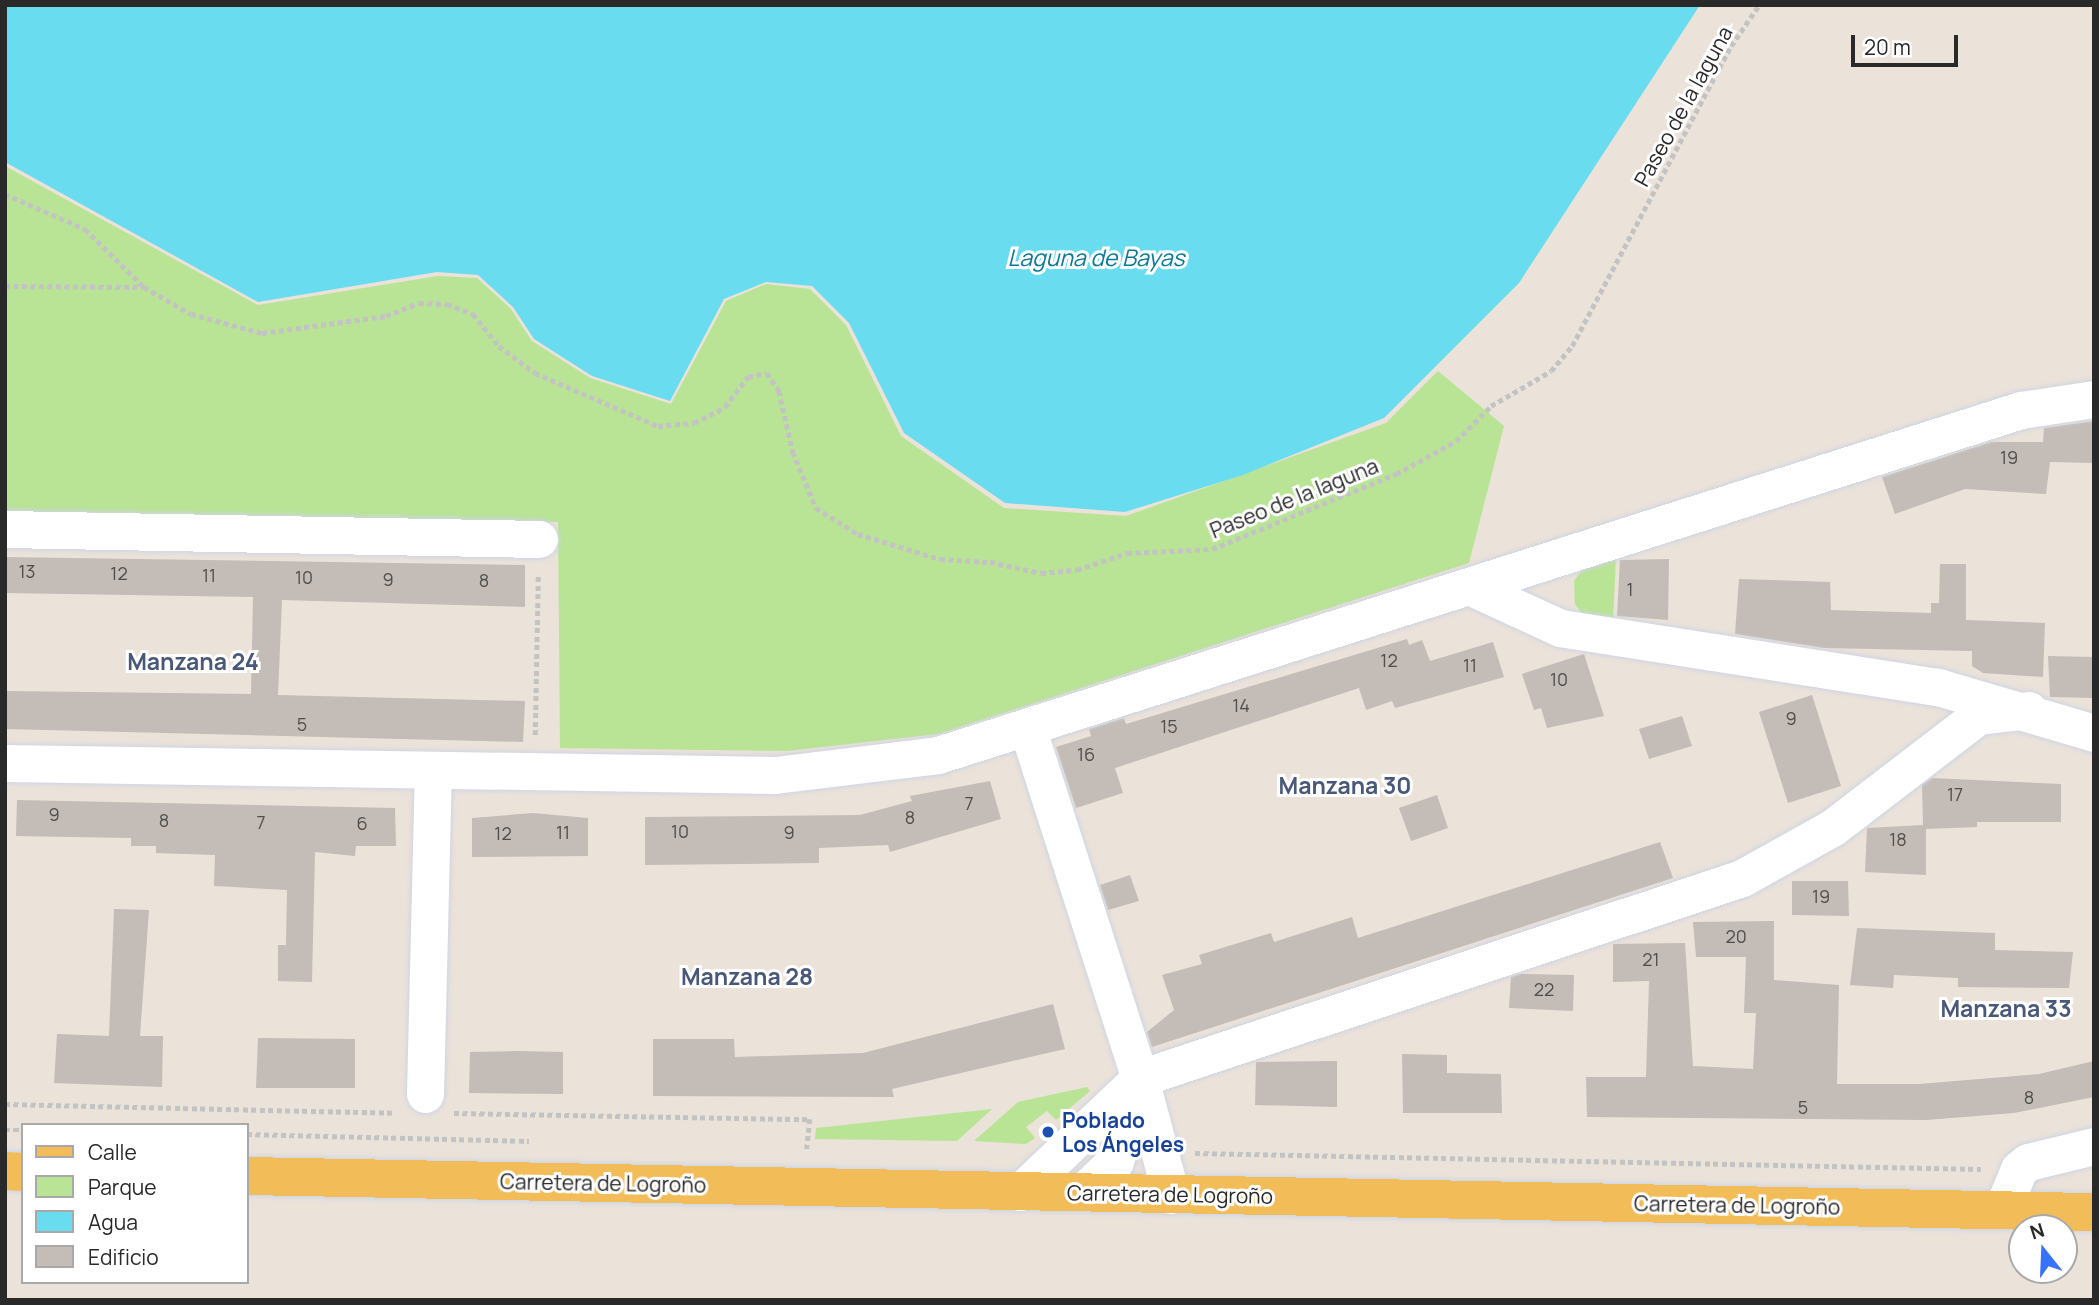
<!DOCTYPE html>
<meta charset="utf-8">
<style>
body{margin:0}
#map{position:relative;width:2099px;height:1305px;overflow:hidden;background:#ebe2da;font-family:Manrope,sans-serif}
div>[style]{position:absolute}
.green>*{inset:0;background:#b9e395}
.water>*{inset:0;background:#6adcf0}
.building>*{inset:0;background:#c3bcb7}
.path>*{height:4.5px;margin-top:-2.25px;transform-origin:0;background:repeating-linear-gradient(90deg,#c3c3c3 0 5px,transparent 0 8.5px)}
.roads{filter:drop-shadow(0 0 2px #cfd5e2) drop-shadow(0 0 2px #cfd5e2)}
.minor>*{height:37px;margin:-18.5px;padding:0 18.5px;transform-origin:18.5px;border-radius:18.5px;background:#fff}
.major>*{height:38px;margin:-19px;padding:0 19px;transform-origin:19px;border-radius:19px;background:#f2bc58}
.dots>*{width:19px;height:19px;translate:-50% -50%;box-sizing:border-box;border:4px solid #fff;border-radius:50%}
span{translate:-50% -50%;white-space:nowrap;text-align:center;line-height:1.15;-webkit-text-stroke:6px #fff;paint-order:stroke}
.number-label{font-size:18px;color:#504e4c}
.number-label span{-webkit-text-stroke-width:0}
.street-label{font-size:21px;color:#292929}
.transit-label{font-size:21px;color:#164399;font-weight:700}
.left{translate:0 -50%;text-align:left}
.water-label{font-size:23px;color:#0b799a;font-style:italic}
.neighbourhood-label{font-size:23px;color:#495779;font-weight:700}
.frame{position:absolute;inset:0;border:7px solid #292929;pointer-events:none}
.legend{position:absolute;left:21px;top:1123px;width:228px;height:161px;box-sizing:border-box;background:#fff;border:2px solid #a9a9a9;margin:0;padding:9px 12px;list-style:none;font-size:21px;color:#292929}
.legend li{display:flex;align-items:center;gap:14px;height:35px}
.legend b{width:35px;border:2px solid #a9a9a9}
.north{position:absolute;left:2008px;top:1214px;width:70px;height:70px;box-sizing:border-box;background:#fff;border:2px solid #a9a9a9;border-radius:50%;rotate:342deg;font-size:19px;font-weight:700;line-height:28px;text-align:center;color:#292929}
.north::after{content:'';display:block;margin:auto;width:24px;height:32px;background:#3672fc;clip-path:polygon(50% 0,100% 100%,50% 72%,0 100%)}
.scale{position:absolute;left:1851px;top:35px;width:107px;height:32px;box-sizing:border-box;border:4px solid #292929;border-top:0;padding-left:9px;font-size:21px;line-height:24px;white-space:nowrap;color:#292929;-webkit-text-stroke:5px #fff;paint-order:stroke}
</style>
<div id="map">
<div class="green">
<div style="clip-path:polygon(5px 166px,258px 305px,438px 276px,477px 278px,511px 309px,532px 341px,590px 378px,671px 404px,726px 301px,766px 284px,810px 289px,846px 325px,901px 436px,1004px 508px,1126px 516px,1386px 423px,1438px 371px,1504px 426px,1469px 563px,939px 734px,787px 751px,560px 748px,558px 522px,5px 516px)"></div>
<div style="clip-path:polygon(1616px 558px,1613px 621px,1583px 616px,1575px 604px,1574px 581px,1582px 570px)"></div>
<div style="clip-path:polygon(1087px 1087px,1090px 1091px,1056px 1120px,1047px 1111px,1026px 1127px,1035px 1138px,1026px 1144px,974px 1141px,1018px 1102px)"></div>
<div style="clip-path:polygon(992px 1109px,957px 1141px,815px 1139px,816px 1128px)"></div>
</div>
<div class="water">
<div style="clip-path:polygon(5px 5px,1700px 5px,1519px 283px,1384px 418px,1243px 475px,1125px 512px,1005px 503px,904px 433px,849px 323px,812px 286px,766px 282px,724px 299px,670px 401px,592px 376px,534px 339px,513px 307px,478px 275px,437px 272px,258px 302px,5px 162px)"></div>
</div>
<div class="building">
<div style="clip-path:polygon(2094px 421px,2094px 463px,2050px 462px,2046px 494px,1965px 489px,1895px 514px,1882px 477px,1991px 442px,2043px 442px,2044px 428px)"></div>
<div style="clip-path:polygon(5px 557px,525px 565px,525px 607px,282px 600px,278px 695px,525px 701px,523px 742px,5px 729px,5px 691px,251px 694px,253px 597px,5px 593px)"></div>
<div style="clip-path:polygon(1669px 559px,1668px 620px,1617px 616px,1620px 560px)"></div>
<div style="clip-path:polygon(1940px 564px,1966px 564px,1966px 620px,2045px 623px,2043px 677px,1983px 673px,1972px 666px,1972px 651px,1824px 648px,1735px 634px,1739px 579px,1830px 582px,1831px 610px,1931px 613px,1931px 603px,1939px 603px)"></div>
<div style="clip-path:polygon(1407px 639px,1409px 645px,1422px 640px,1430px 661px,1493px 642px,1504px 677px,1395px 708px,1392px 701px,1366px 710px,1359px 688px,1115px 768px,1123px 793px,1076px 808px,1056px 747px,1091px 736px,1089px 729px,1124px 718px,1126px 724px)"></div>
<div style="clip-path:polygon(1584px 654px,1604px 716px,1547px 728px,1541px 708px,1534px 710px,1522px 674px)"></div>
<div style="clip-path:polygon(2048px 656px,2094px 657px,2094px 698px,2050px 697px)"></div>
<div style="clip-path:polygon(1812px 695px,1841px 786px,1788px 803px,1759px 712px)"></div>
<div style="clip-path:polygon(1682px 716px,1692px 746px,1649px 759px,1639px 729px)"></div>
<div style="clip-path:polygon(1932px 778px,2061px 784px,2061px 822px,1977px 822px,1977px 827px,1926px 829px,1926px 875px,1865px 872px,1867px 828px,1923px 825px,1922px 785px)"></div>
<div style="clip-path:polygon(990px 781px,1001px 819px,890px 852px,888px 845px,819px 848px,819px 863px,645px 865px,645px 817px,860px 815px,912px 801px,910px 796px)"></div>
<div style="clip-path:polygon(1437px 795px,1448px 828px,1411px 841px,1399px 808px)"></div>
<div style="clip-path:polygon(17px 800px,395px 808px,396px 846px,356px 846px,355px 856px,315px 852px,312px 982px,278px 981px,278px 945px,286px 945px,287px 890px,214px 886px,215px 855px,156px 853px,156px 846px,131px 846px,131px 838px,16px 836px)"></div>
<div style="clip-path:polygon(533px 813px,588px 818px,588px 856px,472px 857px,472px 818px)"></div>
<div style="clip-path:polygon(1660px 842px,1673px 878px,1152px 1047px,1147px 1032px,1174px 1010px,1162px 975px,1202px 964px,1199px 955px,1271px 933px,1274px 942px,1352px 917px,1358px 938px)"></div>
<div style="clip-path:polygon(1130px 875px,1139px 901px,1108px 910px,1100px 885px)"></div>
<div style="clip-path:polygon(1792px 881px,1848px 881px,1849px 916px,1792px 915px)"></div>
<div style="clip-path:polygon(114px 909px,149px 910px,140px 1036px,163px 1036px,162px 1087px,54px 1083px,57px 1034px,109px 1036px)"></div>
<div style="clip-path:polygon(1774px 921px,1774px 980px,1839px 985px,1837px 1084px,1919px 1084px,2039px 1074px,2094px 1061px,2094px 1097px,2014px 1113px,1926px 1120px,1587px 1117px,1586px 1077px,1646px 1077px,1649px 981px,1613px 982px,1613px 944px,1685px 943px,1693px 1066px,1753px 1069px,1756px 1013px,1744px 1013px,1746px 957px,1696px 957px,1693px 922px)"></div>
<div style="clip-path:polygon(1857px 928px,1995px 933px,1995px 950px,2073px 952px,2069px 988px,1958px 987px,1958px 978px,1894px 975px,1893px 988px,1850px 985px)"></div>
<div style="clip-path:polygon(1520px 974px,1574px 975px,1573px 1011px,1509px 1008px,1511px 977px)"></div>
<div style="clip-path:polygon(1053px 1004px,1065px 1049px,892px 1089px,894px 1097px,653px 1096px,653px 1039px,734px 1039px,735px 1057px,863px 1053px)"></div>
<div style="clip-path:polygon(258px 1038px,355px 1039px,355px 1088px,256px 1088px)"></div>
<div style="clip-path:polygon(517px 1051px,563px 1052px,563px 1094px,469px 1093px,470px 1052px)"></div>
<div style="clip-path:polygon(1402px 1054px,1447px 1055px,1447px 1073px,1501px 1074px,1502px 1113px,1403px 1113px)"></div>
<div style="clip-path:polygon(1337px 1061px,1337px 1107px,1255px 1105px,1256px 1062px)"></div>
</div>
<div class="path">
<div style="left:5px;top:194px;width:87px;rotate:23.6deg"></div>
<div style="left:85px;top:229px;width:83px;rotate:44.5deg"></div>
<div style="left:5px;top:286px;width:139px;rotate:0.4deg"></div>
<div style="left:144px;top:287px;width:54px;rotate:29.9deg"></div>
<div style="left:191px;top:314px;width:73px;rotate:15deg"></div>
<div style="left:262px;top:333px;width:125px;rotate:-7.8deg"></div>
<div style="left:386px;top:316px;width:35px;rotate:-22deg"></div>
<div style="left:419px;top:303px;width:28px;rotate:2deg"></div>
<div style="left:447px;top:304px;width:28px;rotate:21deg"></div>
<div style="left:473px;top:314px;width:41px;rotate:50.9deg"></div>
<div style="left:499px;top:346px;width:45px;rotate:36.9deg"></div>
<div style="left:535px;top:373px;width:134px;rotate:23.3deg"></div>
<div style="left:658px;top:426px;width:36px;rotate:-5deg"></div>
<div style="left:694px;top:423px;width:35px;rotate:-27deg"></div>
<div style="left:725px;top:407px;width:38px;rotate:-53deg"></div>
<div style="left:748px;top:377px;width:19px;rotate:-12deg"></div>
<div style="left:767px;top:373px;width:22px;rotate:56deg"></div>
<div style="left:779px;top:391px;width:63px;rotate:77.1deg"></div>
<div style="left:793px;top:452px;width:61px;rotate:67.7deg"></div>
<div style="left:816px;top:508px;width:49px;rotate:31.8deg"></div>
<div style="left:858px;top:534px;width:86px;rotate:17deg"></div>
<div style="left:940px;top:559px;width:50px;rotate:3.4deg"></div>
<div style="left:990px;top:562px;width:52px;rotate:12.2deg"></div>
<div style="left:1041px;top:573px;width:36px;rotate:-5deg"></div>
<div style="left:1077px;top:570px;width:53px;rotate:-18.8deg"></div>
<div style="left:1127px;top:553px;width:85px;rotate:-2.7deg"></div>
<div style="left:1212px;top:549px;width:199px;rotate:-22.2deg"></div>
<div style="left:1396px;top:474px;width:68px;rotate:-28.8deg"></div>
<div style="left:1456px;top:441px;width:49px;rotate:-45deg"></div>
<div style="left:1491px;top:406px;width:69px;rotate:-30.3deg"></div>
<div style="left:1551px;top:371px;width:33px;rotate:-50deg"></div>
<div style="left:1572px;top:346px;width:340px;rotate:-62.1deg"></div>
<div style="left:1731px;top:46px;width:50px;rotate:-55.7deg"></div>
<div style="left:535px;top:735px;width:159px;rotate:-88.9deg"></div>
<div style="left:5px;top:1104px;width:391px;rotate:1.3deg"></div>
<div style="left:454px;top:1113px;width:356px;rotate:1deg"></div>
<div style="left:810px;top:1119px;width:30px;rotate:96deg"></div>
<div style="left:5px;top:1130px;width:18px"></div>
<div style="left:247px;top:1134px;width:282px;rotate:1.4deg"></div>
<div style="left:1195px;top:1153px;width:786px;rotate:1.17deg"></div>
</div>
<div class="roads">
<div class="minor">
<div style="left:5px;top:529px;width:534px;rotate:1.07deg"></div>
<div style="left:1471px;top:587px;width:98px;rotate:24.7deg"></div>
<div style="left:1560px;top:628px;width:383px;rotate:8.9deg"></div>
<div style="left:1938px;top:687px;width:163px;rotate:16.4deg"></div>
<div style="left:1028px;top:730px;width:366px;rotate:72.2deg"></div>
<div style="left:1140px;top:1078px;width:121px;rotate:75.2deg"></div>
<div style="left:5px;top:763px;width:770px;rotate:0.89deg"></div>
<div style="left:775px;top:775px;width:164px;rotate:-7deg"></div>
<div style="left:938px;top:755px;width:1137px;rotate:-17.67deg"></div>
<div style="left:2021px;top:410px;width:74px;rotate:-8.6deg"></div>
<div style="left:425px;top:1094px;width:324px;rotate:-88.6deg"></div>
<div style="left:1020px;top:1192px;width:166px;rotate:-43.5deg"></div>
<div style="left:1140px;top:1078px;width:634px;rotate:-18.38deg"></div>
<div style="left:1742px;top:878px;width:103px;rotate:-29.1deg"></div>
<div style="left:1832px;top:828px;width:184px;rotate:-37.5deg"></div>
<div style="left:1978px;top:716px;width:51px;rotate:-6.7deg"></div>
<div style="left:1083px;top:1192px;width:45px;rotate:-44.1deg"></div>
<div style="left:1115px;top:1161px;width:86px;rotate:-73deg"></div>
<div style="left:2002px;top:1210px;width:44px;rotate:-67.5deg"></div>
<div style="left:2019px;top:1169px;width:11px;rotate:-38deg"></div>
<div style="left:2028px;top:1162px;width:68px;rotate:-13.6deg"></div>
</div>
<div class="major">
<div style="left:5px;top:1171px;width:18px;rotate:3deg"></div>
<div style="left:247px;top:1176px;width:1847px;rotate:1.12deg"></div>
</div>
</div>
<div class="dots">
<div style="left:1048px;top:1132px;background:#1a4fb4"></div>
</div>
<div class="number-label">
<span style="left:2009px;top:457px">19</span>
<span style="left:27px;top:571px">13</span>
<span style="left:119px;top:573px">12</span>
<span style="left:209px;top:575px">11</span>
<span style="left:304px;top:577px">10</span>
<span style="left:388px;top:579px">9</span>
<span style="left:484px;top:580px">8</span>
<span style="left:1630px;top:589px">1</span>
<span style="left:1389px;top:660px">12</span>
<span style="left:1470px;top:665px">11</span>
<span style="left:1559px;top:679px">10</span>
<span style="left:1241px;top:705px">14</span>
<span style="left:1791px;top:718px">9</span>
<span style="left:302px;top:724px">5</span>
<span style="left:1169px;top:726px">15</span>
<span style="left:1086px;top:754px">16</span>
<span style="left:1955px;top:794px">17</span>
<span style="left:969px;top:803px">7</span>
<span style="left:54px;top:814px">9</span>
<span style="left:910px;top:817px">8</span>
<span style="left:164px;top:820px">8</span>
<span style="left:261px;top:822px">7</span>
<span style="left:362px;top:823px">6</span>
<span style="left:680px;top:831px">10</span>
<span style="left:563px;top:832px">11</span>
<span style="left:789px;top:832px">9</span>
<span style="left:503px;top:833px">12</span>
<span style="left:1898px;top:839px">18</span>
<span style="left:1821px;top:896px">19</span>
<span style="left:1736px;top:936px">20</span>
<span style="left:1651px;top:959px">21</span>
<span style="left:1544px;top:989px">22</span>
<span style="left:2029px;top:1097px">8</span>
<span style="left:1803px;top:1107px">5</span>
</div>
<div class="street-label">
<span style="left:1683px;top:106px;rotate:-61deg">Paseo de la laguna</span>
<span style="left:1294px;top:498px;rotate:-22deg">Paseo de la laguna</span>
<span style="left:603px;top:1183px;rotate:1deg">Carretera de Logroño</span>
<span style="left:1170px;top:1194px;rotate:1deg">Carretera de Logroño</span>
<span style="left:1737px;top:1205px;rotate:1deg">Carretera de Logroño</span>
</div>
<div class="transit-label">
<span class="left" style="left:1062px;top:1132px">Poblado<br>Los Ángeles</span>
</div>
<div class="water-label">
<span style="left:1096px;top:257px">Laguna de Bayas</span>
</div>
<div class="neighbourhood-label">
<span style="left:193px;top:661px">Manzana 24</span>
<span style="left:1345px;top:785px">Manzana 30</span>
<span style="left:747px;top:976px">Manzana 28</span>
<span style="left:2006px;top:1008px">Manzana 33</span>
</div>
<div class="frame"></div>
<ul class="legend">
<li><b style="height:9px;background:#f2bc58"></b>Calle</li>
<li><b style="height:19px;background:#b9e395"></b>Parque</li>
<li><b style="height:19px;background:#6adcf0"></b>Agua</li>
<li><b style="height:19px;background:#c3bcb7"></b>Edificio</li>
</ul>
<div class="north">N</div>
<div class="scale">20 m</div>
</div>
